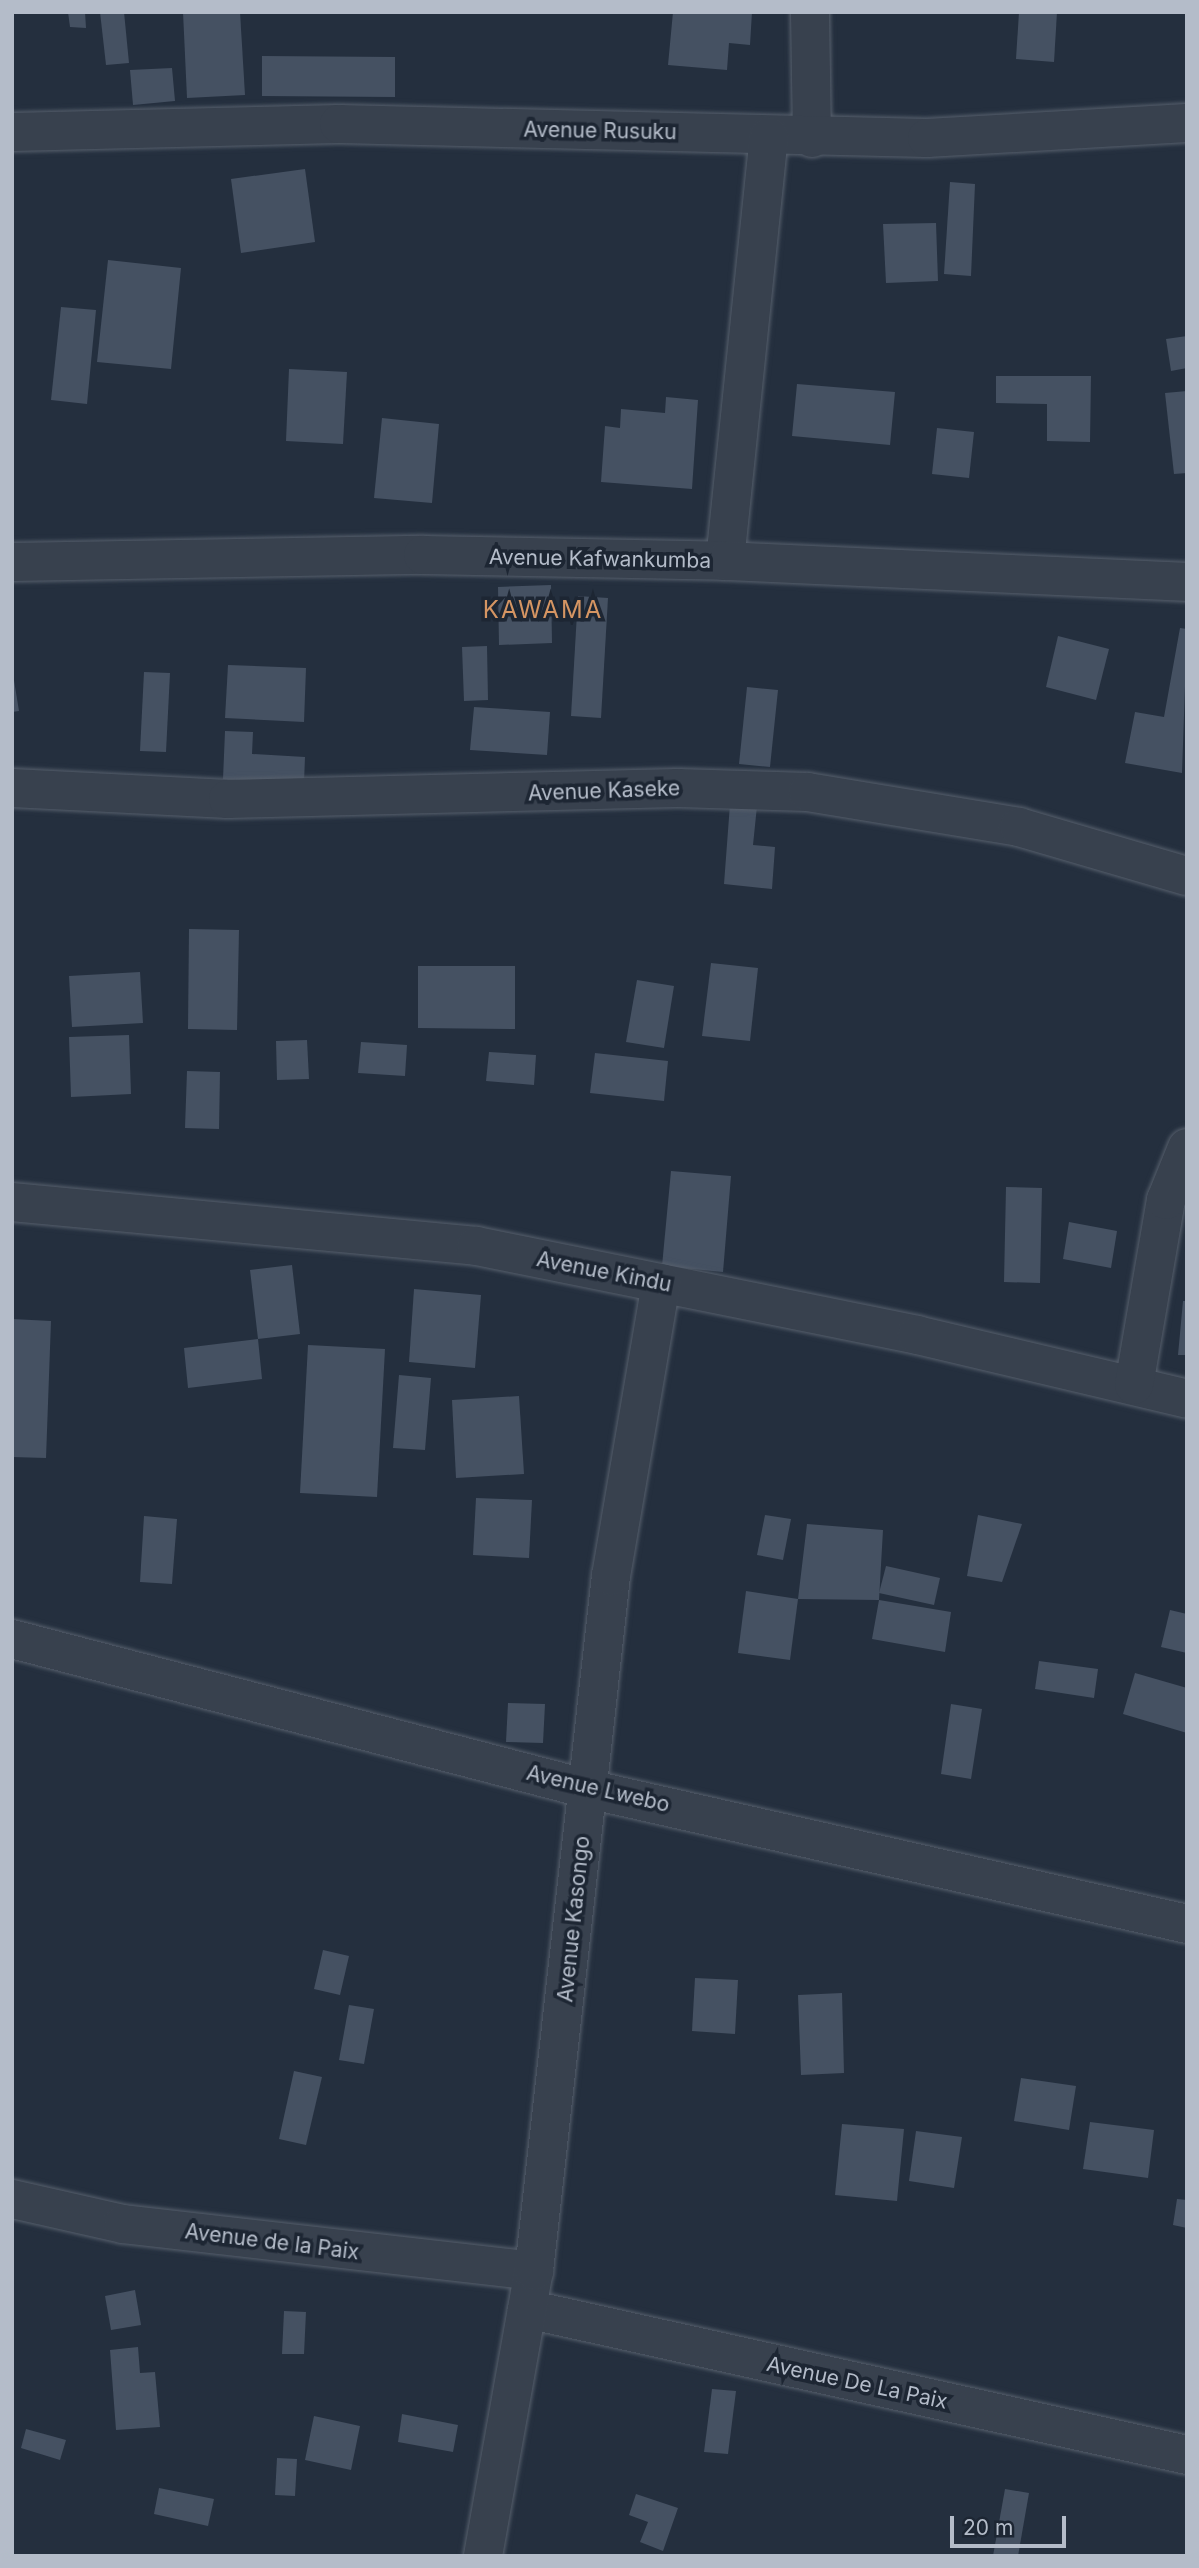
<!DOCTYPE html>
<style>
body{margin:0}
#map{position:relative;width:1199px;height:2568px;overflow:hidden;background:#242f3e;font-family:Inter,sans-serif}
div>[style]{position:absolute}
.building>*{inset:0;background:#455162}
.roads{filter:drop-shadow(0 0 2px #565f6c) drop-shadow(0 0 2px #565f6c)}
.minor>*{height:38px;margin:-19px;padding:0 19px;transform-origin:19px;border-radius:19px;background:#38414e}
span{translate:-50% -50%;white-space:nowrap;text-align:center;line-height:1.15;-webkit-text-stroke:7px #1d2633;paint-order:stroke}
.street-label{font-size:21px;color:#b4bcc9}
.quarter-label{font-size:24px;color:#d59563;letter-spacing:2px}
.frame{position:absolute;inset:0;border:14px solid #b4bcc9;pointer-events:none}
.scale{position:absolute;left:950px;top:2516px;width:116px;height:32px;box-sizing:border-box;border:4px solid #b4bcc9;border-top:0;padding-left:9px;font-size:21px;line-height:24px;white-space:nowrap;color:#b4bcc9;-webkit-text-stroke:5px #1d2633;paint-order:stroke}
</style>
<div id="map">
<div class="building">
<div style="clip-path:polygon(68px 12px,85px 12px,86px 28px,70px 27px)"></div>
<div style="clip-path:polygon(100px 12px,124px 12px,129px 63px,106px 65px)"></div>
<div style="clip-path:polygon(183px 12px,240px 12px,245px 95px,187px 98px)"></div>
<div style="clip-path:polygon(673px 12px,752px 12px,750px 45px,729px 43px,727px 70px,668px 65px)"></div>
<div style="clip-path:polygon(1019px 12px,1057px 12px,1054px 62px,1016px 59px)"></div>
<div style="clip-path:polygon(262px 56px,395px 57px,395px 97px,262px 96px)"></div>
<div style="clip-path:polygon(172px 68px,175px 101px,133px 105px,130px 70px)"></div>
<div style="clip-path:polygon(305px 169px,315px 242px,241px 253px,231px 179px)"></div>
<div style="clip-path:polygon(950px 182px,975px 184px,971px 276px,944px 274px)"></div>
<div style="clip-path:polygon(936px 223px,938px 281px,886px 283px,883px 224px)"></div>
<div style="clip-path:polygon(108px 260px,181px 268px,171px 369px,97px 362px)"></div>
<div style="clip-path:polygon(61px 307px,96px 310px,87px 404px,51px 400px)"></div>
<div style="clip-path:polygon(1187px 336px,1187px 368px,1171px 371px,1166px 339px)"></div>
<div style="clip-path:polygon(289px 369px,347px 372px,343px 444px,286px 441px)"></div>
<div style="clip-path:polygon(996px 376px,1091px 376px,1090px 442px,1047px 441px,1047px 404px,996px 403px)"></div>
<div style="clip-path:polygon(797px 384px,895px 392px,890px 445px,792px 436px)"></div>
<div style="clip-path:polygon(1187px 391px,1187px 473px,1174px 474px,1165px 393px)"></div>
<div style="clip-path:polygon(666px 397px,698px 400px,692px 489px,601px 482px,605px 426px,620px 428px,621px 409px,665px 413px)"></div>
<div style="clip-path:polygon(382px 418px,439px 424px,432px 503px,374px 498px)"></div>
<div style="clip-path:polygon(937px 428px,974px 432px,969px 478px,932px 474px)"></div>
<div style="clip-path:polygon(551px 585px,552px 643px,499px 645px,498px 587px)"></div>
<div style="clip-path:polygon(578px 596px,608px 598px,601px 718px,571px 716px)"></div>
<div style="clip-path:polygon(1180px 628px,1187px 629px,1182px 773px,1125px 763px,1135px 712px,1164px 717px)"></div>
<div style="clip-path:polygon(1058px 636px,1109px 649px,1096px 700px,1046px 687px)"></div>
<div style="clip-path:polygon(487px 646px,488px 700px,464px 701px,462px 647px)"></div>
<div style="clip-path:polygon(228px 665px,306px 668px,304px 722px,225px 718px)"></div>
<div style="clip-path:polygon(12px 668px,19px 711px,12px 712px)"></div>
<div style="clip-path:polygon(144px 672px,170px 673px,166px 752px,140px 751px)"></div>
<div style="clip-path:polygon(747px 687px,778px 690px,770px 767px,739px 764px)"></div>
<div style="clip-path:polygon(474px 707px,550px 712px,547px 755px,470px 750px)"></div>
<div style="clip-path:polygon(225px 731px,253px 732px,252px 754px,305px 757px,304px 783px,223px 779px)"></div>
<div style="clip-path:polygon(730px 804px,757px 806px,753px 845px,775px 847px,772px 889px,724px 884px)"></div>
<div style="clip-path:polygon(189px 929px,239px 930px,237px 1030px,188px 1029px)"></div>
<div style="clip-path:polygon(711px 963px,758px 968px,750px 1041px,702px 1036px)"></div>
<div style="clip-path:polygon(418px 966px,515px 966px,515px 1029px,418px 1028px)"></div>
<div style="clip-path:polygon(140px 972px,143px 1023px,72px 1027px,69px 976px)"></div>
<div style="clip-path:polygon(637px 980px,674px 986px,664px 1048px,626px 1042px)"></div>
<div style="clip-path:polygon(129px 1035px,131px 1094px,71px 1097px,69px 1037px)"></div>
<div style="clip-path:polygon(307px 1040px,309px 1079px,277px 1080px,276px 1041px)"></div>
<div style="clip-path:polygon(361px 1042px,407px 1045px,405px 1076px,358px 1073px)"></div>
<div style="clip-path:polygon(489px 1052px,536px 1055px,534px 1085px,486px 1081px)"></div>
<div style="clip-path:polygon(595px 1053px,668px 1061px,664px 1101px,590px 1093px)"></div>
<div style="clip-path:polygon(187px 1071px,220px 1072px,219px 1129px,185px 1128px)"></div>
<div style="clip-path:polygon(671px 1171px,731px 1176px,723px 1272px,662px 1266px)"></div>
<div style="clip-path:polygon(1006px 1187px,1042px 1188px,1040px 1283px,1004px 1282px)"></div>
<div style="clip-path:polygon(1069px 1222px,1117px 1231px,1111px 1268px,1063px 1259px)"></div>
<div style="clip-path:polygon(292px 1265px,300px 1334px,258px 1339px,262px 1379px,188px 1388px,184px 1348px,258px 1339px,250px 1270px)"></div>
<div style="clip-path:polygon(414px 1289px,481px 1295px,475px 1368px,409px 1362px)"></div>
<div style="clip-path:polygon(1183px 1301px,1187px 1301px,1187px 1355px,1178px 1355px)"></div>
<div style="clip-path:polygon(12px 1319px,51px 1321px,46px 1458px,12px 1457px)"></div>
<div style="clip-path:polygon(308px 1345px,385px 1349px,377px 1497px,300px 1493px)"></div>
<div style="clip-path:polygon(399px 1375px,431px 1378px,425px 1450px,393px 1448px)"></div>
<div style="clip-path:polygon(519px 1396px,524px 1474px,456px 1478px,452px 1400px)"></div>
<div style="clip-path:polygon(476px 1498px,532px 1500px,529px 1558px,473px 1555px)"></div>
<div style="clip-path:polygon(765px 1515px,791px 1519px,783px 1560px,757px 1555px)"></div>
<div style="clip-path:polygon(978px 1515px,1022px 1524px,1002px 1582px,967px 1576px)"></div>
<div style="clip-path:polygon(144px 1516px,177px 1519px,172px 1584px,140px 1582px)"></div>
<div style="clip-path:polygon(807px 1524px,883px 1530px,879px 1600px,951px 1612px,945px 1652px,872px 1639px,879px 1600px,798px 1599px)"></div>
<div style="clip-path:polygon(886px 1566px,940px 1578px,934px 1605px,879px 1593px)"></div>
<div style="clip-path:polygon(746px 1591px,798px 1599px,790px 1660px,738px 1653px)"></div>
<div style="clip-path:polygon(1170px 1610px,1187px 1614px,1187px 1653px,1161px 1647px)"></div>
<div style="clip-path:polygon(1039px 1661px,1098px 1669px,1094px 1698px,1035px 1689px)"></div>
<div style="clip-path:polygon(1135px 1673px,1187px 1688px,1187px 1733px,1123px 1714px)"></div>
<div style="clip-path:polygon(508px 1703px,545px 1704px,543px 1743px,506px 1742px)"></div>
<div style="clip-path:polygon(951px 1704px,982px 1709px,971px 1779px,941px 1774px)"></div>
<div style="clip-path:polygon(323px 1950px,349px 1956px,340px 1995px,314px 1989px)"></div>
<div style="clip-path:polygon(695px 1978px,738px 1980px,735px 2034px,692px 2031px)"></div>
<div style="clip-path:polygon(842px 1993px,844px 2073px,801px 2075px,798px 1995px)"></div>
<div style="clip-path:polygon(349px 2005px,374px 2009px,364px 2064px,339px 2060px)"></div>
<div style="clip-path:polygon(294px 2071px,322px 2077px,306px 2145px,279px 2139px)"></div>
<div style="clip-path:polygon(1021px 2078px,1076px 2086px,1069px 2130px,1014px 2121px)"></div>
<div style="clip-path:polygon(1090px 2122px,1154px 2130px,1148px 2178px,1083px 2169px)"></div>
<div style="clip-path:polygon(842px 2124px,904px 2129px,897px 2201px,835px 2195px)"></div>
<div style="clip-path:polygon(916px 2131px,962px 2137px,954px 2188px,909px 2181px)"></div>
<div style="clip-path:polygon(1177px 2199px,1187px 2200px,1187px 2228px,1173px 2225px)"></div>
<div style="clip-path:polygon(135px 2290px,141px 2325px,111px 2330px,105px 2296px)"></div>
<div style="clip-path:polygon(284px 2311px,306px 2312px,304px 2354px,282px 2354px)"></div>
<div style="clip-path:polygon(138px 2347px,140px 2373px,155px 2372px,160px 2427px,116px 2430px,110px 2350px)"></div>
<div style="clip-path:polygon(712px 2389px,736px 2391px,728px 2454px,704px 2452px)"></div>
<div style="clip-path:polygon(402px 2414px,458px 2425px,453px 2452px,398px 2442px)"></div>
<div style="clip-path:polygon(314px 2416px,360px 2426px,351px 2470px,305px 2460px)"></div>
<div style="clip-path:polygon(26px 2429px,66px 2440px,60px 2460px,21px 2448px)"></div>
<div style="clip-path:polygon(277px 2458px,297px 2459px,295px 2496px,275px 2495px)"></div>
<div style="clip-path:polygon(159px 2488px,214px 2499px,208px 2526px,154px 2514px)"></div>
<div style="clip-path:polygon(1005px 2489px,1029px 2493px,1018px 2556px,993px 2556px)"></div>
<div style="clip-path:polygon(636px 2494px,678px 2508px,663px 2551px,640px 2542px,648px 2522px,629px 2515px)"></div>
</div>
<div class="roads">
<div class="minor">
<div style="left:810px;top:12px;width:126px;rotate:89.1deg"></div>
<div style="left:12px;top:132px;width:327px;rotate:-1.4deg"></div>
<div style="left:339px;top:124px;width:588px;rotate:1.36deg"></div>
<div style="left:927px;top:138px;width:260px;rotate:-3.3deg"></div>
<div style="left:725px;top:561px;width:427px;rotate:-84.1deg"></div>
<div style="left:12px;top:562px;width:411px;rotate:-1deg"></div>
<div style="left:423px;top:555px;width:302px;rotate:1.1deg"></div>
<div style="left:725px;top:561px;width:462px;rotate:2.6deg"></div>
<div style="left:12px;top:788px;width:216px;rotate:2.9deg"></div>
<div style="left:228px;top:799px;width:450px;rotate:-1.4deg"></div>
<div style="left:678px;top:788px;width:130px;rotate:1.8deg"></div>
<div style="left:808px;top:792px;width:214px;rotate:9.4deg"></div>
<div style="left:1019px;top:827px;width:175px;rotate:16.3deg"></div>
<div style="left:12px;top:1202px;width:466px;rotate:5.4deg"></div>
<div style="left:476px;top:1246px;width:450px;rotate:11.4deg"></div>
<div style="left:917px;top:1335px;width:277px;rotate:13.3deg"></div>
<div style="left:1134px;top:1385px;width:188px;rotate:-80.2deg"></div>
<div style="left:1166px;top:1200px;width:56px;rotate:-68deg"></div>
<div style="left:12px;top:1639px;width:595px;rotate:14.6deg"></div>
<div style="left:588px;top:1789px;width:614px;rotate:12.7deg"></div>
<div style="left:12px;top:2199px;width:114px;rotate:12.7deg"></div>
<div style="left:123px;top:2224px;width:414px;rotate:6.5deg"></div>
<div style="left:527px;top:2309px;width:676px;rotate:12.47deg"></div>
<div style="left:483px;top:2556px;width:290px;rotate:-79.9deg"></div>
<div style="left:534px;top:2271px;width:699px;rotate:-83.68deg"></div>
<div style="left:611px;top:1576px;width:297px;rotate:-80.3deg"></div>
</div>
</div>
<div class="street-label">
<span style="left:600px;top:131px;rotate:1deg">Avenue Rusuku</span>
<span style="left:600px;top:559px;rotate:1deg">Avenue Kafwankumba</span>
<span style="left:604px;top:791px;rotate:-2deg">Avenue Kaseke</span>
<span style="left:604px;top:1272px;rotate:11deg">Avenue Kindu</span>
<span style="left:598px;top:1789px;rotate:13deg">Avenue Lwebo</span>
<span style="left:574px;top:1919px;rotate:-84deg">Avenue Kasongo</span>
<span style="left:272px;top:2242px;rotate:7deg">Avenue de la Paix</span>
<span style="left:857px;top:2383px;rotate:12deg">Avenue De La Paix</span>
</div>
<div class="quarter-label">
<span style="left:543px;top:610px">KAWAMA</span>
</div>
<div class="frame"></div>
<div class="scale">20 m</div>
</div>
